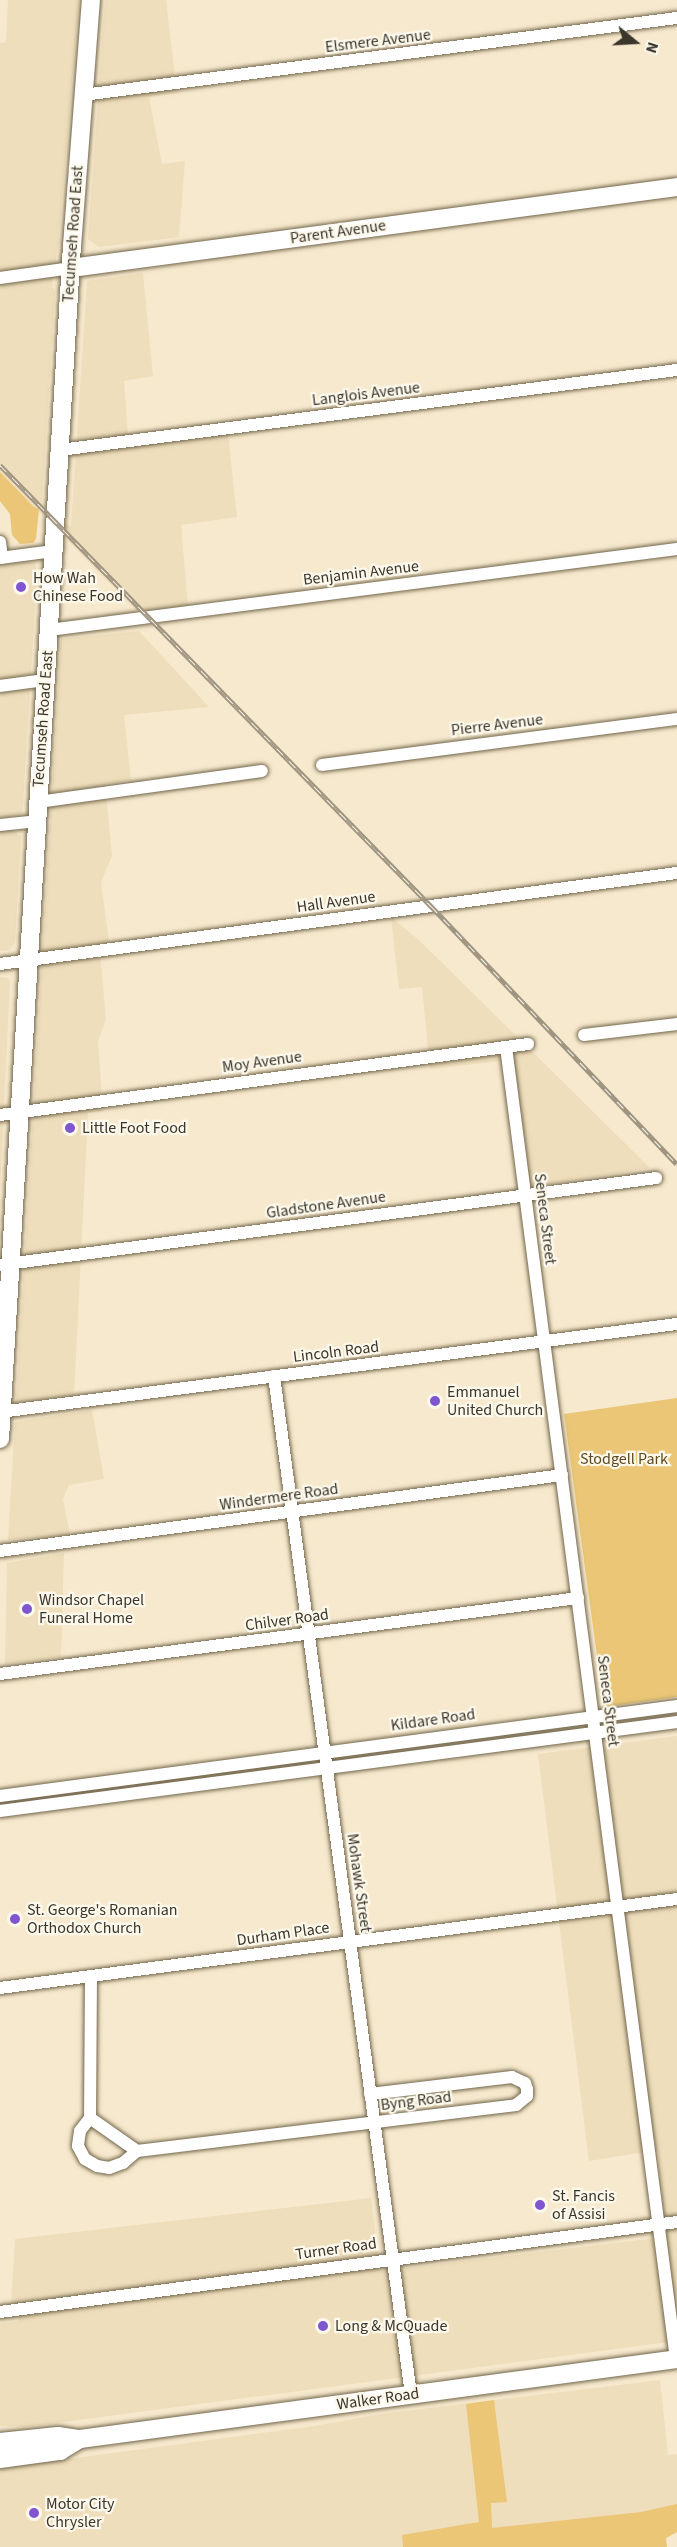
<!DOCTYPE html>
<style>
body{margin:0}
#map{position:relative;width:677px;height:2547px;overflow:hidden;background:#f7e9cd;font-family:"Source Sans 3",sans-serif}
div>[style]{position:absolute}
.built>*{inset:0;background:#eedebb}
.green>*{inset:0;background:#eac676}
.roads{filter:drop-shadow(0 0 2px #71654b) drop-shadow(0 0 2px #71654b)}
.street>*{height:12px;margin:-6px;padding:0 6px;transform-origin:6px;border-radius:6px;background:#fff}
.secondary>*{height:18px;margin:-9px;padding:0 9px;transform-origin:9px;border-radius:9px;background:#fff}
.rail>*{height:5px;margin-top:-2.5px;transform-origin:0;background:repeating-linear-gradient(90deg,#fdf8ec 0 9px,#9f9581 0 18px);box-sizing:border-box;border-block:2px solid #9f9581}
.dots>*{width:16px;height:16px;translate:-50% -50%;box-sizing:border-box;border:3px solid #fdf8ec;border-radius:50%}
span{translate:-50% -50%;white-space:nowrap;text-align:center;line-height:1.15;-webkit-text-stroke:4.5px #fdf8ec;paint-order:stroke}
.street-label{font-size:16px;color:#3b362b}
.poi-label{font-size:16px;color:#3b362b}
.left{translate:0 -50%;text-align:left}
.park-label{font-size:16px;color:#5d4a20}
.north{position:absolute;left:605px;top:12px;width:60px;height:60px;-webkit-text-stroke:4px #fdf8ec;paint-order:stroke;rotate:108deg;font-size:16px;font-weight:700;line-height:24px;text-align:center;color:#3b362b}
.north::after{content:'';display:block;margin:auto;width:21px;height:27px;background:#3b362b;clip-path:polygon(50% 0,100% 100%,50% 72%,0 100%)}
</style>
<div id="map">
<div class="built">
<div style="clip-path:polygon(8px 0,79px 0,58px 245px,52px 285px,55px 293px,42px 503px,71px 527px,87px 281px,143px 273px,153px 376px,124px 381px,128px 435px,227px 424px,237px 517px,181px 525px,188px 606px,137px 611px,0 472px,0 43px,6px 42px)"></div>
<div style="clip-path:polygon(105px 0,166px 0,177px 93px,149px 97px,162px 164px,185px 161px,179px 237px,99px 247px,88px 239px)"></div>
<div style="clip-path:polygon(28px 561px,35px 564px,37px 573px,23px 804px,21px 814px,0 819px,0 565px)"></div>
<div style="clip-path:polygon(139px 631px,209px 707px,124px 715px,131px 780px,105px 784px,112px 856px,101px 882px,109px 942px,99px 943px,106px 1019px,98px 1041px,103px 1111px,88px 1113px,74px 1396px,16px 1402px,61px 639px)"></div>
<div style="clip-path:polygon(9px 829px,21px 836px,15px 942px,10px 950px,0 951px,0 831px)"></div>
<div style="clip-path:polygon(391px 917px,419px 940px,650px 1168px,527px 1188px,511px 1060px,430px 1069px,422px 987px,399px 989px)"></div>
<div style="clip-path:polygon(0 977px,8px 978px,10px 981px,0 1190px)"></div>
<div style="clip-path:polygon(92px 1410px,104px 1479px,69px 1485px,63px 1499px,70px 1534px,8px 1540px,15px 1422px)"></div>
<div style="clip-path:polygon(64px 1553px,61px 1657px,5px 1664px,7px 1563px)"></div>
<div style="clip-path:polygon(677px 1736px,677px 2341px,26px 2427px,0 2426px,0 2324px,19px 2321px,11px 2303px,15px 2239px,371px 2198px,380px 2271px,666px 2237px,658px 2150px,589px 2161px,538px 1754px)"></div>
<div style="clip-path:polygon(660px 2380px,668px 2455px,677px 2454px,677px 2532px,665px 2538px,587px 2547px,0 2547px,0 2468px,314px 2426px,381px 2414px)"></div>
</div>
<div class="green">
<div style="clip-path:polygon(0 472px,34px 507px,39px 509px,36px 539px,33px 543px,20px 544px,12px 535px,10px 514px,0 501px)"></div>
<div style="clip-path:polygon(677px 1398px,677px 1697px,604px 1707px,564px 1414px)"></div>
<div style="clip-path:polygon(494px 2400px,507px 2502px,491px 2503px,492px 2528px,641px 2512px,677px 2504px,677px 2532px,666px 2538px,667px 2547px,403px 2547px,402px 2535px,479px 2522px,466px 2404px)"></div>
</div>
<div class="roads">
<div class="street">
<div style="left:83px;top:95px;width:599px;rotate:-7.39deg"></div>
<div style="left:0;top:278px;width:72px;rotate:-8deg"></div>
<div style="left:60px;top:450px;width:622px;rotate:-7.39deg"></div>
<div style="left:0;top:542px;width:16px;rotate:83deg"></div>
<div style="left:0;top:558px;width:54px;rotate:-7.4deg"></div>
<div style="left:49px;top:630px;width:633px;rotate:-7.35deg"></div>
<div style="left:0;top:686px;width:45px;rotate:-7.6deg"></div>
<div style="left:322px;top:765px;width:358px;rotate:-7.4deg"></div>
<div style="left:38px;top:802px;width:226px;rotate:-7.9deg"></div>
<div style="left:0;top:825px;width:37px;rotate:-6deg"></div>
<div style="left:0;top:964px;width:683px;rotate:-7.66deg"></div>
<div style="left:584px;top:1035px;width:94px;rotate:-6.7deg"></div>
<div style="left:506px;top:1047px;width:1323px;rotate:82.62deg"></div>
<div style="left:0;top:1115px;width:533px;rotate:-7.66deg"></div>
<div style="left:0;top:1265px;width:662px;rotate:-7.55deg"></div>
<div style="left:274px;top:1376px;width:1028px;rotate:82.34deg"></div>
<div style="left:0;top:1412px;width:683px;rotate:-7.41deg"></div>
<div style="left:0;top:1551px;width:567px;rotate:-7.7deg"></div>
<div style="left:0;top:1674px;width:583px;rotate:-7.49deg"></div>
<div style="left:0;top:1796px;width:683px;rotate:-7.57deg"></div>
<div style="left:0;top:1811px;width:683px;rotate:-7.49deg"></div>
<div style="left:91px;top:1976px;width:142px;rotate:90.4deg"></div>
<div style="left:90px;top:2118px;width:57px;rotate:35.1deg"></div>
<div style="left:137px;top:2151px;width:382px;rotate:-6.9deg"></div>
<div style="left:516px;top:2105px;width:14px;rotate:-39deg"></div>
<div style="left:527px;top:2096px;width:7px;rotate:-90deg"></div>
<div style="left:527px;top:2089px;width:6px;rotate:-108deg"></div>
<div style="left:525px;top:2083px;width:14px;rotate:-155deg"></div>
<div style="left:512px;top:2077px;width:143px;rotate:173.2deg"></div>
<div style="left:0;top:1988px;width:683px;rotate:-7.49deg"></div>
<div style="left:90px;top:2118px;width:16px;rotate:128deg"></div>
<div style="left:80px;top:2131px;width:15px;rotate:98deg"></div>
<div style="left:78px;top:2146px;width:15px;rotate:62deg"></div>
<div style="left:85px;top:2159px;width:14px;rotate:30deg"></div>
<div style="left:97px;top:2166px;width:12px;rotate:9deg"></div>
<div style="left:109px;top:2168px;width:15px;rotate:-20deg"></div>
<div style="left:123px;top:2163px;width:18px;rotate:-41deg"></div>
<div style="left:0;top:2312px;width:683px;rotate:-7.57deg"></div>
</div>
<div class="secondary">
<div style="left:71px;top:268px;width:611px;rotate:-7.61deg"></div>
<div style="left:0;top:1439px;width:1195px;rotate:-86.55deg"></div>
<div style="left:72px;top:246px;width:247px;rotate:-85.6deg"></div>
<div style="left:0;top:2442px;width:58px;rotate:-5.9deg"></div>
<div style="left:58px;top:2436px;width:22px;rotate:8deg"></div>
<div style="left:80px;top:2439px;width:602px;rotate:-7.63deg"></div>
<div style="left:0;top:2459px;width:61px;rotate:-7.6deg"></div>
<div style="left:60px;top:2451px;width:23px;rotate:-31deg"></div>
</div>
</div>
<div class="rail">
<div style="left:0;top:465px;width:617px;rotate:45.66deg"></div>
<div style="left:431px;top:906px;width:356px;rotate:46.4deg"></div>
</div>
<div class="dots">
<div style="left:21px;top:587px;background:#7f56d0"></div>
<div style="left:70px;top:1128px;background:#7f56d0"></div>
<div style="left:435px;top:1401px;background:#7f56d0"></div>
<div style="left:27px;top:1609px;background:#7f56d0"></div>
<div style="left:15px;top:1919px;background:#7f56d0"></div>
<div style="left:540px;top:2205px;background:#7f56d0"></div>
<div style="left:323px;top:2326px;background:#7f56d0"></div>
<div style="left:34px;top:2513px;background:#7f56d0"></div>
</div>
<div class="street-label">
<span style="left:378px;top:41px;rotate:-7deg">Elsmere Avenue</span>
<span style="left:338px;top:232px;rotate:-8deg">Parent Avenue</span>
<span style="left:73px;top:234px;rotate:-86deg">Tecumseh Road East</span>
<span style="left:366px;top:394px;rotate:-7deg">Langlois Avenue</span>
<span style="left:361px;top:573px;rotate:-7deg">Benjamin Avenue</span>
<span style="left:43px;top:719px;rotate:-86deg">Tecumseh Road East</span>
<span style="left:497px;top:725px;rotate:-7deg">Pierre Avenue</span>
<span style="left:336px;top:902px;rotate:-8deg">Hall Avenue</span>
<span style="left:262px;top:1062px;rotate:-8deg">Moy Avenue</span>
<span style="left:326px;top:1205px;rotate:-8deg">Gladstone Avenue</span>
<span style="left:545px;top:1219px;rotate:83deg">Seneca Street</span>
<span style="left:336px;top:1352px;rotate:-7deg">Lincoln Road</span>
<span style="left:279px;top:1497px;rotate:-8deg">Windermere Road</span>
<span style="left:287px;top:1620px;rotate:-8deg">Chilver Road</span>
<span style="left:608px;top:1701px;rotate:83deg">Seneca Street</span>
<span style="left:433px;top:1720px;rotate:-8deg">Kildare Road</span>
<span style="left:359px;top:1883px;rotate:82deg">Mohawk Street</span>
<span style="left:283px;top:1934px;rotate:-8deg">Durham Place</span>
<span style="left:416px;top:2101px;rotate:-7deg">Byng Road</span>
<span style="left:336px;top:2249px;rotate:-8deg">Turner Road</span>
<span style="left:378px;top:2399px;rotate:-8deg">Walker Road</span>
</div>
<div class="poi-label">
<span class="left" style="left:33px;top:587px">How Wah<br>Chinese Food</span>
<span class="left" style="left:82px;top:1128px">Little Foot Food</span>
<span class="left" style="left:447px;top:1401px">Emmanuel<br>United Church</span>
<span class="left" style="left:39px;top:1609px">Windsor Chapel<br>Funeral Home</span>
<span class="left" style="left:27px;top:1919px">St. George's Romanian<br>Orthodox Church</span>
<span class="left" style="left:552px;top:2205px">St. Fancis<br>of Assisi</span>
<span class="left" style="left:335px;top:2326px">Long &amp; McQuade</span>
<span class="left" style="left:46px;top:2513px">Motor City<br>Chrysler</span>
</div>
<div class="park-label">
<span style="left:624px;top:1459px">Stodgell Park</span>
</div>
<div class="north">N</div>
</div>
